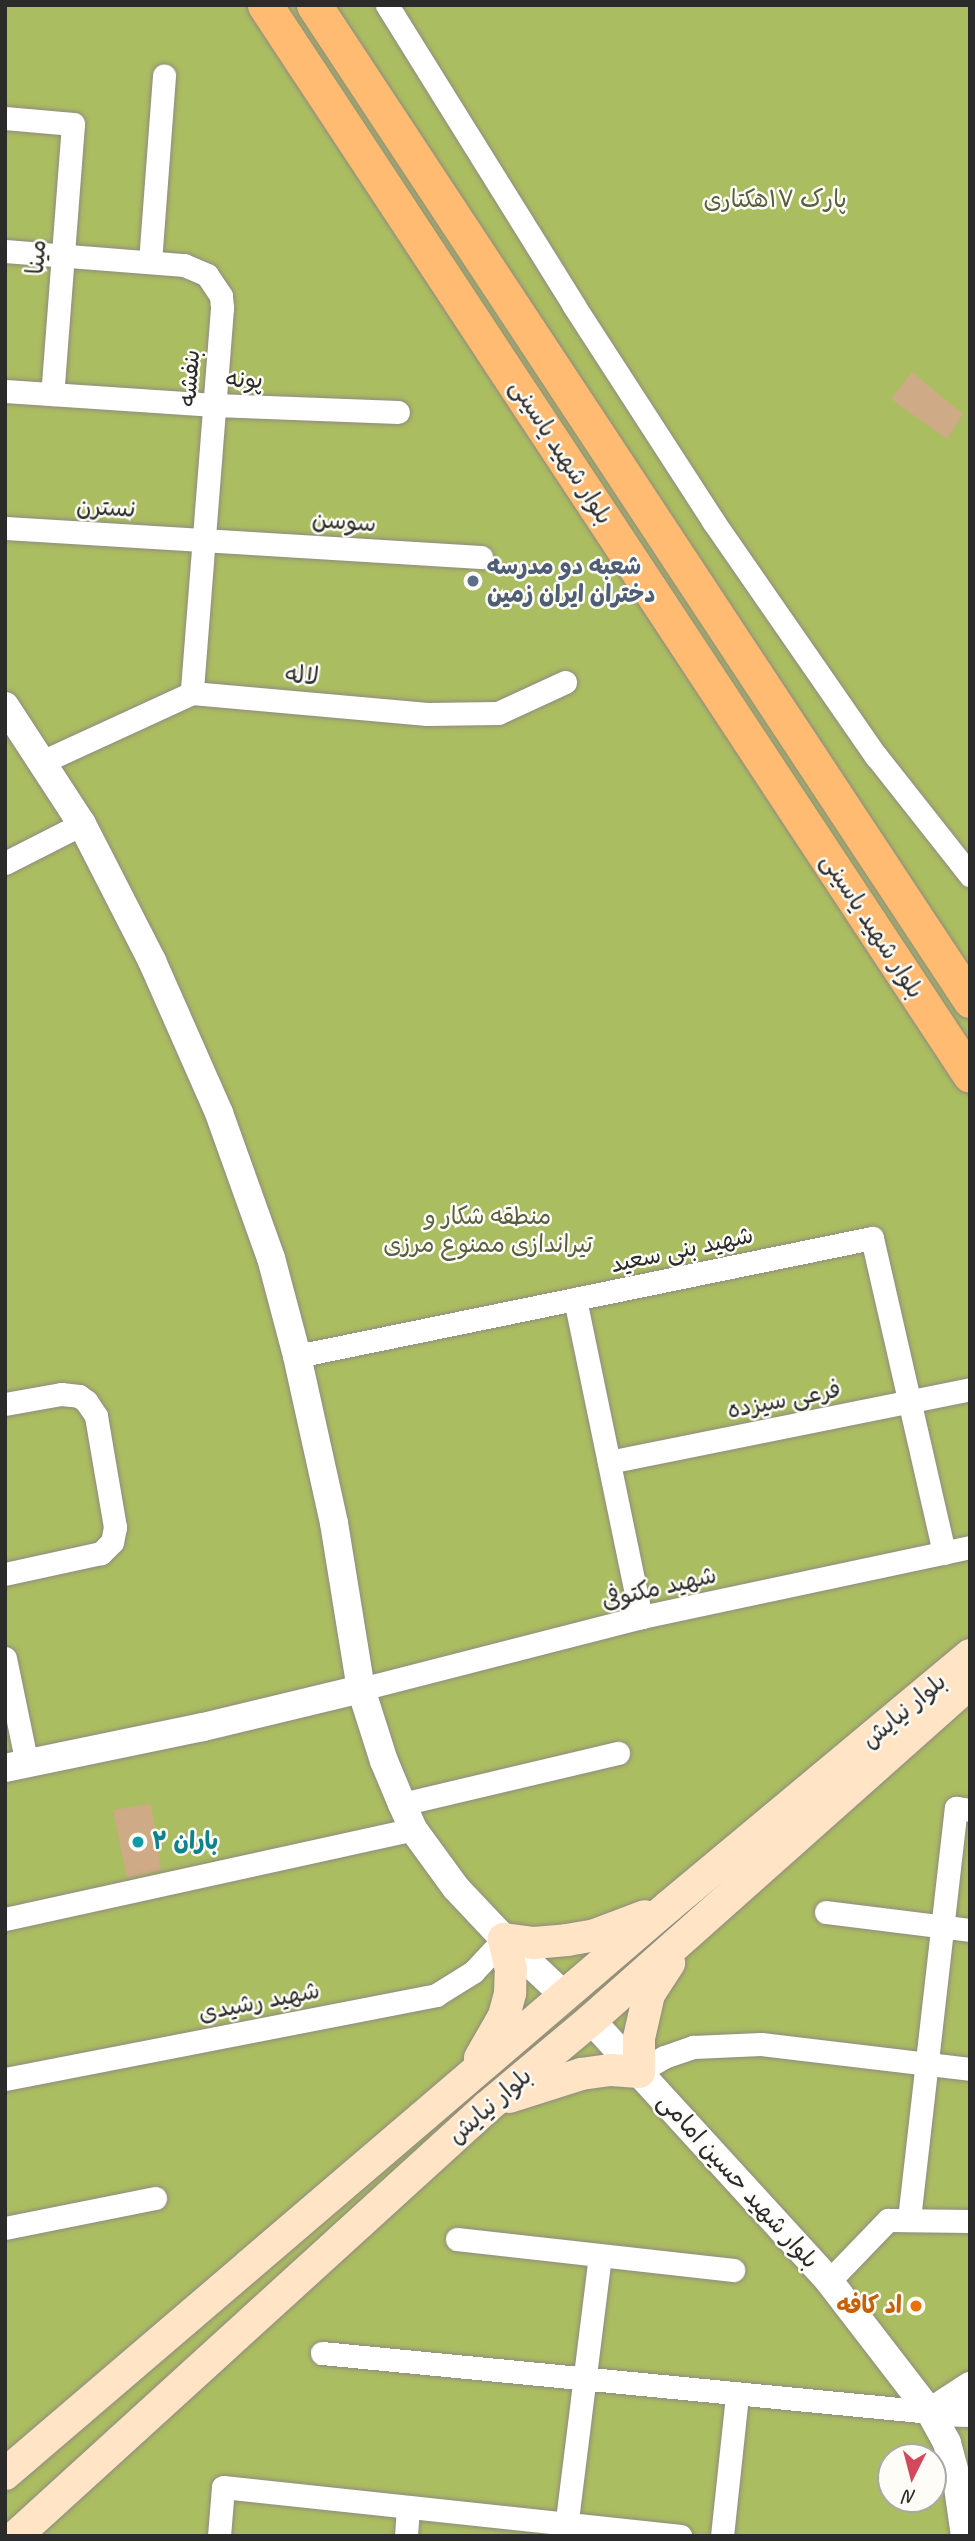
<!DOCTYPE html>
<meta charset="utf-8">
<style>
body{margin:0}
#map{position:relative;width:975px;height:2541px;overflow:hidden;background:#f4e8d0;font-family:Caveat,"Playpen Sans Arabic",sans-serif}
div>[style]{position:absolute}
.green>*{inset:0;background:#abbd61}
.building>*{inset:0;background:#ceaa86}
.roads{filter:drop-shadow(0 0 2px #908a7e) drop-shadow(0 0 2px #908a7e)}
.minor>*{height:23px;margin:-11.5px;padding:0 11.5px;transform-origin:11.5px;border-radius:11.5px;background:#fff}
.tertiary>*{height:28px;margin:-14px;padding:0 14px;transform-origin:14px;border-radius:14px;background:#fff}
.secondary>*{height:32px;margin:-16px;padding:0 16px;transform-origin:16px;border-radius:16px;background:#ffe4c6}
.primary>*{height:35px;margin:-17.5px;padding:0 17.5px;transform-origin:17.5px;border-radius:17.5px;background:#ffbb71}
.dots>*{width:19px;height:19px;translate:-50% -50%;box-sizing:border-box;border:4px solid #fdfcf7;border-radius:50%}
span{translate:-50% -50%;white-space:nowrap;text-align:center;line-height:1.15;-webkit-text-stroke:5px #fdfcf7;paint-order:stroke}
.park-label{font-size:24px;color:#585e3e}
.street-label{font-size:24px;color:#2b2b2b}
.service-label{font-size:24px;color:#4e5e75;font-weight:700}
.left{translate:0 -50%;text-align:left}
.culture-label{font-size:24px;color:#0d838f;font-weight:700}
.food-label{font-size:24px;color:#c56008;font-weight:700}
.right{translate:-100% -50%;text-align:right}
.frame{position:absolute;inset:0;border:7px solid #2b2b2b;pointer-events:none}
.north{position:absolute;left:877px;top:2443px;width:70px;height:70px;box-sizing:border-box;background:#fdfcf7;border:2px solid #a9a8a5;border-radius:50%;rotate:186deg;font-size:19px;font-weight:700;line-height:28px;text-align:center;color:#2b2b2b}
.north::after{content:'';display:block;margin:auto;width:24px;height:32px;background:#d1495b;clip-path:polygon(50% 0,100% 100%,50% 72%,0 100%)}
</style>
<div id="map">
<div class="green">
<div style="clip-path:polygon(evenodd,5px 5px,970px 5px,970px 2536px,5px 2536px,5px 5px,891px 2457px,933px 2457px,933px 2499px,891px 2499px,891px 2457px)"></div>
</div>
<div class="building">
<div style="clip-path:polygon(912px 372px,963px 414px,947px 439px,891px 399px)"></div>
<div style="clip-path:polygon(151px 1804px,161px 1870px,127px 1878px,113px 1810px)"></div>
</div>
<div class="roads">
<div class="minor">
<div style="left:387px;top:5px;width:354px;rotate:58.1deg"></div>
<div style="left:574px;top:306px;width:256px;rotate:57.1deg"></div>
<div style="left:713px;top:521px;width:286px;rotate:55.3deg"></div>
<div style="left:876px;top:756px;width:152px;rotate:51.7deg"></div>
<div style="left:5px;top:118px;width:68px;rotate:5deg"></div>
<div style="left:73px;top:124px;width:271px;rotate:94.4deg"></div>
<div style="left:5px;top:251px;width:180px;rotate:4.5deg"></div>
<div style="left:184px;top:265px;width:25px;rotate:23deg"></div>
<div style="left:207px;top:275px;width:25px;rotate:56deg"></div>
<div style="left:221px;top:296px;width:12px;rotate:85deg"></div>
<div style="left:222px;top:308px;width:386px;rotate:94.5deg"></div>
<div style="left:150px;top:262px;width:187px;rotate:-85.7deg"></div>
<div style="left:5px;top:391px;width:210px;rotate:3.8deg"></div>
<div style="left:215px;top:405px;width:183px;rotate:2.2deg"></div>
<div style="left:5px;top:528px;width:477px;rotate:3.5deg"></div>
<div style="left:42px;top:762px;width:165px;rotate:-24.7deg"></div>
<div style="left:192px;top:693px;width:236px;rotate:5.1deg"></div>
<div style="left:427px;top:714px;width:71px;rotate:-0.8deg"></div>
<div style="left:498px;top:713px;width:74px;rotate:-24.8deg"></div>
<div style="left:5px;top:863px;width:86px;rotate:-26.9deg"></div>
<div style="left:575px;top:1299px;width:325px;rotate:78.3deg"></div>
<div style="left:297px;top:1356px;width:587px;rotate:-11.6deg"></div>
<div style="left:872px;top:1238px;width:323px;rotate:77.1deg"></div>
<div style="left:5px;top:1404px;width:57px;rotate:-10.1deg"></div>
<div style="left:61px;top:1394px;width:18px;rotate:6deg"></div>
<div style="left:79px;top:1396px;width:9px;rotate:36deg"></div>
<div style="left:86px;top:1401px;width:18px;rotate:56deg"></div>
<div style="left:96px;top:1416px;width:113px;rotate:80.3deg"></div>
<div style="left:115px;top:1527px;width:15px;rotate:101deg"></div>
<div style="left:112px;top:1542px;width:16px;rotate:135deg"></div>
<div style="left:101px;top:1553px;width:98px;rotate:167.7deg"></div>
<div style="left:609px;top:1462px;width:368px;rotate:-11.4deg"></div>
<div style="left:5px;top:1658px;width:108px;rotate:78.3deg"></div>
<div style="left:361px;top:1689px;width:289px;rotate:-14.4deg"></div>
<div style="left:641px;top:1617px;width:336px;rotate:-12deg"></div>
<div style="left:402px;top:1804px;width:222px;rotate:-13.3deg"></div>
<div style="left:826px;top:1912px;width:145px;rotate:7.1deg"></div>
<div style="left:5px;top:1919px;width:418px;rotate:-12.4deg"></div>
<div style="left:639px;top:2072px;width:29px;rotate:-31deg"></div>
<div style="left:664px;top:2057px;width:31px;rotate:-19deg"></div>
<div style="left:693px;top:2047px;width:68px;rotate:-2.5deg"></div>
<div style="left:761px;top:2044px;width:210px;rotate:6.8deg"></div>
<div style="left:5px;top:2079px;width:439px;rotate:-11deg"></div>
<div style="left:436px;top:1995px;width:44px;rotate:-31.9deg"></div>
<div style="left:473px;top:1972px;width:45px;rotate:-46.8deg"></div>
<div style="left:909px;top:2219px;width:414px;rotate:-83.5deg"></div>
<div style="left:956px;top:1808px;width:14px;rotate:8deg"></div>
<div style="left:5px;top:2228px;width:153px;rotate:-11.3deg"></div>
<div style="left:457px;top:2239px;width:278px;rotate:6.4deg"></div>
<div style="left:829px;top:2281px;width:85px;rotate:-46deg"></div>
<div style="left:888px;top:2220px;width:82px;rotate:0.7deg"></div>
<div style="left:322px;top:2353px;width:611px;rotate:5.54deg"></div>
<div style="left:219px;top:2536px;width:49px;rotate:-85.3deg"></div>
<div style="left:223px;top:2487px;width:460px;rotate:6.1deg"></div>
<div style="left:406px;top:2536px;width:29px;rotate:-86deg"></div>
<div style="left:565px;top:2536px;width:282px;rotate:-82.9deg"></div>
<div style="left:722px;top:2536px;width:142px;rotate:-83.9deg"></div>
</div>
<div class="tertiary">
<div style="left:5px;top:706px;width:141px;rotate:56.9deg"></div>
<div style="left:82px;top:824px;width:154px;rotate:62.9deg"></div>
<div style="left:152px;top:961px;width:166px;rotate:66.2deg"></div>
<div style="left:219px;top:1113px;width:154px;rotate:70.3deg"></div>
<div style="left:271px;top:1258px;width:101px;rotate:75.1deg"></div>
<div style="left:297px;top:1356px;width:171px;rotate:77.5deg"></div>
<div style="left:334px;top:1523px;width:168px;rotate:80.8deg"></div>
<div style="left:361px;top:1689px;width:76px;rotate:72.3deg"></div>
<div style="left:384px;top:1761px;width:47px;rotate:67.3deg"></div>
<div style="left:402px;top:1804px;width:27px;rotate:66deg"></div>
<div style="left:413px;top:1829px;width:73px;rotate:53.9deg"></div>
<div style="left:456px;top:1888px;width:70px;rotate:46.7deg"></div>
<div style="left:504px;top:1939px;width:83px;rotate:43.1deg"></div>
<div style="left:5px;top:1768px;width:202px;rotate:-11.7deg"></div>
<div style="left:203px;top:1727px;width:163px;rotate:-13.5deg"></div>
<div style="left:591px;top:2020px;width:353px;rotate:47.6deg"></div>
<div style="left:829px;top:2281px;width:165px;rotate:52.4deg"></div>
<div style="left:930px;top:2412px;width:35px;rotate:61deg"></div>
<div style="left:947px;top:2443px;width:38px;rotate:75deg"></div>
<div style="left:957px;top:2480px;width:57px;rotate:81.9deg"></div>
<div style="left:930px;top:2412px;width:48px;rotate:-33deg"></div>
<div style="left:930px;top:2412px;width:40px;rotate:1.4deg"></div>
</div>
<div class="secondary">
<div style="left:480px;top:2058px;width:48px;rotate:-60.3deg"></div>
<div style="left:504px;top:2016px;width:24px;rotate:-75deg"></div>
<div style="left:510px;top:1993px;width:23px;rotate:-88deg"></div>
<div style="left:511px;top:1970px;width:32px;rotate:-103deg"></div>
<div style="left:504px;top:1939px;width:30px;rotate:8deg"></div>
<div style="left:534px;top:1943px;width:33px;rotate:-5deg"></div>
<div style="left:567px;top:1940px;width:28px;rotate:-10deg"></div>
<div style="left:595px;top:1935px;width:53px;rotate:-20.8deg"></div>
<div style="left:509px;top:2097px;width:76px;rotate:-17.7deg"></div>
<div style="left:581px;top:2074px;width:30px;rotate:-8deg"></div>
<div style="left:611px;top:2070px;width:28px;rotate:4deg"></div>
<div style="left:639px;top:2072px;width:34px;rotate:-90deg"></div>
<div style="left:639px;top:2038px;width:45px;rotate:-77.2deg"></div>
<div style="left:649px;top:1994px;width:37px;rotate:-57deg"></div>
<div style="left:5px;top:2474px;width:874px;rotate:-40.54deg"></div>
<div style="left:669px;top:1906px;width:392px;rotate:-39.8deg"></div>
<div style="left:16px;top:2536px;width:636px;rotate:-42.32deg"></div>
<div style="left:486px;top:2108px;width:137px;rotate:-40deg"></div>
<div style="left:591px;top:2020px;width:507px;rotate:-41.64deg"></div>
</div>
<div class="primary">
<div style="left:265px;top:5px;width:1281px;rotate:56.62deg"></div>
<div style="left:314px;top:5px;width:1192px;rotate:56.6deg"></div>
</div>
</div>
<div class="dots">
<div style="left:473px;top:581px;background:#5c6f8a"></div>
<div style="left:138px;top:1842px;background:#0f9aa8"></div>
<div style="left:916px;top:2306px;background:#e8710a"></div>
</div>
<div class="park-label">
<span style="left:775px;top:200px">پارک ۱۷هکتاری</span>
<span style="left:488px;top:1231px">منطقه شکار و<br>تیراندازی ممنوع مرزی</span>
</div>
<div class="street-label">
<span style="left:37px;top:257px;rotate:-85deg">مینا</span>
<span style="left:190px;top:378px;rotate:-86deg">بنفشه</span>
<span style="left:244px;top:380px;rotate:2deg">پونه</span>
<span style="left:561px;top:452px;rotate:57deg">بلوار شهید یاسینی</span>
<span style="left:106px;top:508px;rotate:3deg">نسترن</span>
<span style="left:344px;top:522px;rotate:4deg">سوسن</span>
<span style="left:302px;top:676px;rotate:5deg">لاله</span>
<span style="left:872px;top:926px;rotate:57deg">بلوار شهید یاسینی</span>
<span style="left:682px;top:1250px;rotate:-12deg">شهید بنی سعید</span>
<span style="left:784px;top:1400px;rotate:-11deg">فرعی سیزده</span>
<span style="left:659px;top:1588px;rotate:-13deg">شهید مکتوفی</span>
<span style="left:904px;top:1711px;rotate:-40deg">بلوار نیایش</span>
<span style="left:259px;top:2002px;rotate:-11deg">شهید رشیدی</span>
<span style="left:490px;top:2106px;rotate:-41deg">بلوار نیایش</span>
<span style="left:738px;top:2181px;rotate:48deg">بلوار شهید حسین امامی</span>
</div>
<div class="service-label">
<span class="left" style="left:487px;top:581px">شعبه دو مدرسه<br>دختران ایران زمین</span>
</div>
<div class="culture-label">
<span class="left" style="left:152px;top:1842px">باران ۲</span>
</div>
<div class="food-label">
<span class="right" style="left:902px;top:2306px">اد کافه</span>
</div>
<div class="frame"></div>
<div class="north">N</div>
</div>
